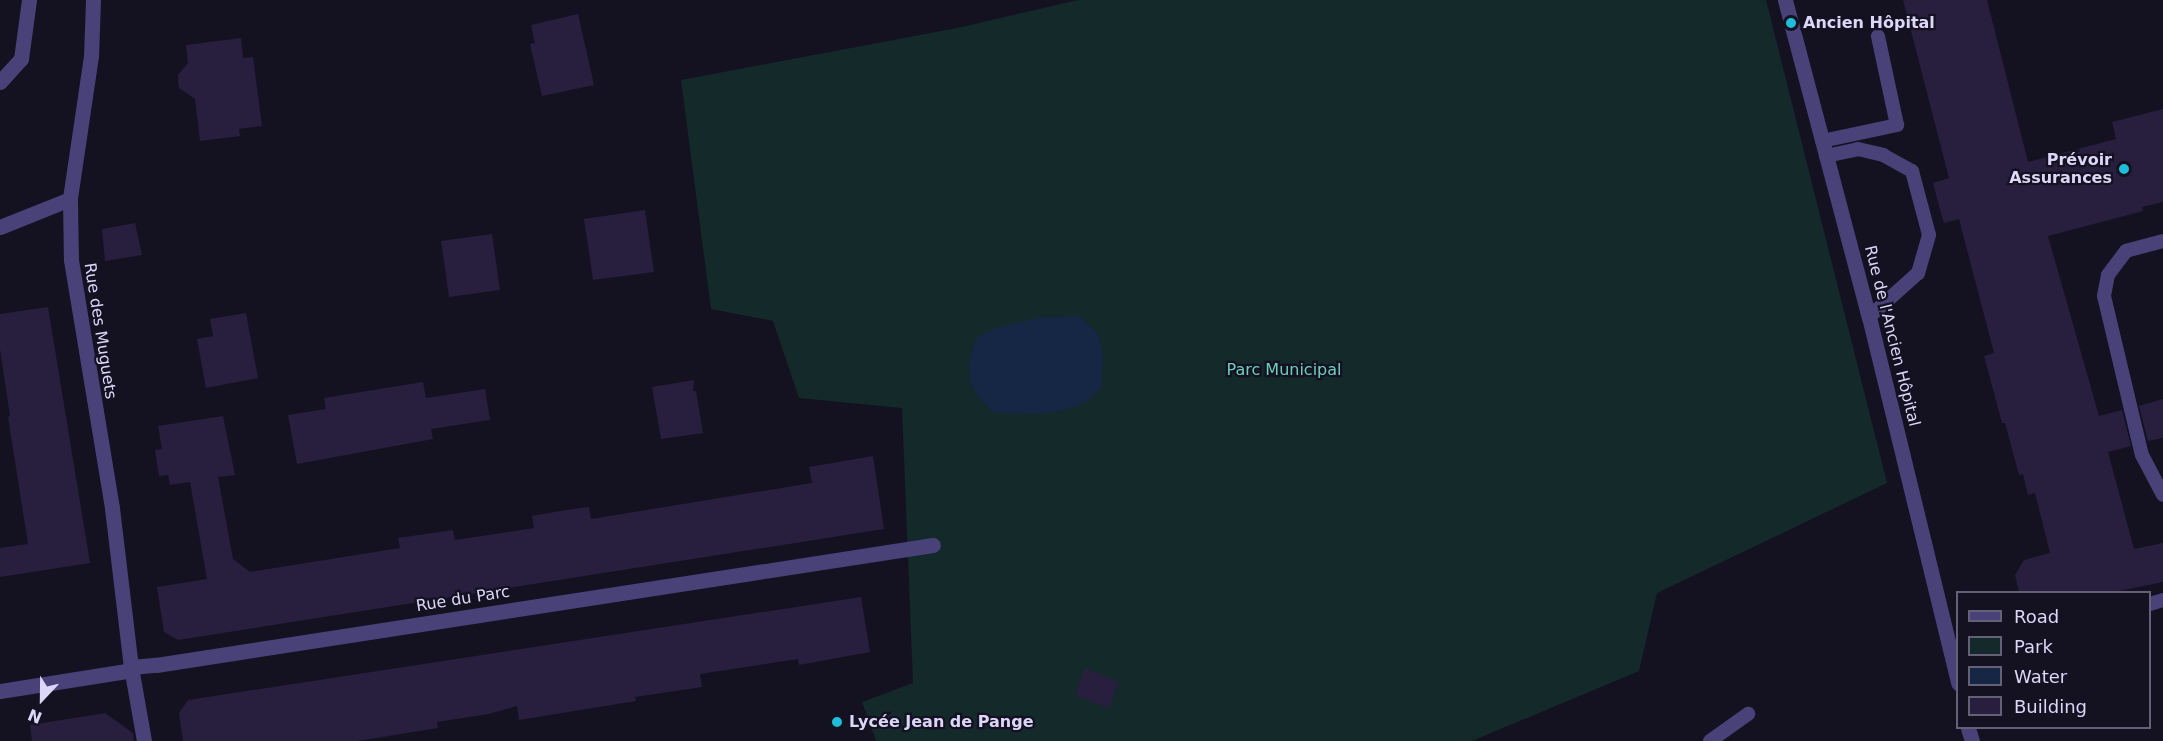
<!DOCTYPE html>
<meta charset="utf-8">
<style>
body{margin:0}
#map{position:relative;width:2163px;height:741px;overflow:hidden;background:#141121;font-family:"DejaVu Sans",sans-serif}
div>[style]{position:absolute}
.green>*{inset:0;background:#14292a}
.water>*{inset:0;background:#162645}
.building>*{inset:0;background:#281f3f}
.service>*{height:14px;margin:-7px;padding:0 7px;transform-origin:7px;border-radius:7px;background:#484279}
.minor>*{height:15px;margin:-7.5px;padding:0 7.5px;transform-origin:7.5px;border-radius:7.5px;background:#484279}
.dots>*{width:16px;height:16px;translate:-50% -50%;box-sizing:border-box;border:3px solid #141121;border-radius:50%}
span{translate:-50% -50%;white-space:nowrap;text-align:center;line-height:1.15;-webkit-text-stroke:4.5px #141121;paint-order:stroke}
.poi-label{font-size:16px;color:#dcd6f9;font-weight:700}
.left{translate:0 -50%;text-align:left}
.right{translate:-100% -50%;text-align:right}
.street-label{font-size:16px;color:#dcd6f9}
.park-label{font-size:16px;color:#6ccfbd}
.legend{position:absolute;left:1956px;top:591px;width:195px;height:138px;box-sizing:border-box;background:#141121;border:2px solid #646077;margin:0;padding:8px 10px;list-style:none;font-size:18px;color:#dcd6f9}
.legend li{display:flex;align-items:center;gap:12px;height:30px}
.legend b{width:30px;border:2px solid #646077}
.north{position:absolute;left:12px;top:669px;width:60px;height:60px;-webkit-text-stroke:4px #141121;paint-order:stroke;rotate:202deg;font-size:16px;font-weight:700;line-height:24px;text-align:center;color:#dcd6f9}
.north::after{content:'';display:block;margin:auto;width:21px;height:27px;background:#dcd6f9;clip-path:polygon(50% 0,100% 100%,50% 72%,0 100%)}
</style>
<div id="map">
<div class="green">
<div style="clip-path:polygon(1078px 0,1766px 0,1887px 483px,1657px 593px,1639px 671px,1472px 741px,876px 741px,862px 702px,913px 683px,902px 408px,799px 398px,773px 321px,711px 309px,681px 80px,957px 28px)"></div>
</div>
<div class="water">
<div style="clip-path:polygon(1079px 316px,1099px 335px,1103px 358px,1101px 388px,1086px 402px,1065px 410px,1037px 414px,994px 413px,978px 397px,971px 383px,969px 363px,976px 338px,996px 328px,1038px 318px)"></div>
</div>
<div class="building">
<div style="clip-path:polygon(1903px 0,1987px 0,2028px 162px,2116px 139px,2112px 122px,2163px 109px,2163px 202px,2142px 207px,2143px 211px,2048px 236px,2099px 416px,2122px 410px,2131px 446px,2108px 452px,2134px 549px,2163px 543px,2163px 582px,2114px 592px,2019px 592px,2015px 575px,2024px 560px,2050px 553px,2035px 493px,2028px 495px,2023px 474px,2019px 475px,2005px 423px,2002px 423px,1984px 356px,1994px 353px,1959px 219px,1944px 223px,1939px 206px,1933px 183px,1949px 178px)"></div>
<div style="clip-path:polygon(578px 14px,594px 85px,542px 96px,530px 44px,535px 43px,531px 25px)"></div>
<div style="clip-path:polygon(241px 38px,243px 58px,253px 57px,262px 126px,239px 129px,240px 136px,200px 141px,195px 99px,179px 88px,178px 82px,178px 75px,188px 63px,186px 45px)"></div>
<div style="clip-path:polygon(645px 210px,654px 272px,593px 280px,584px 219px)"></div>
<div style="clip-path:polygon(135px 223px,142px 255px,105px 261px,102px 229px)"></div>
<div style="clip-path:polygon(492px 234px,500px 290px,449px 297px,441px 241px)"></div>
<div style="clip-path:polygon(48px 307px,90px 563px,0 577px,0 548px,28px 544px,8px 417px,10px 416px,0 349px,0 314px)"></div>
<div style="clip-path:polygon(246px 313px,258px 378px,206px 388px,197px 339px,213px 336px,210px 319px)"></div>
<div style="clip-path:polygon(694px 380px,693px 391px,696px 391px,703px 433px,661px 439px,652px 387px)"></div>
<div style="clip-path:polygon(423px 382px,426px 398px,485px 389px,490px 420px,431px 429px,433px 439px,297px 464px,288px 415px,326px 409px,324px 398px)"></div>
<div style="clip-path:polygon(2163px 399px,2163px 438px,2148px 441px,2139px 406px)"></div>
<div style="clip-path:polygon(223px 416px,235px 475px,218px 477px,233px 559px,250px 572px,400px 548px,398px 538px,453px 530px,455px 540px,534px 528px,532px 516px,566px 510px,589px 507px,591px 519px,812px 483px,809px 467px,873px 456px,884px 529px,178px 640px,164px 632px,157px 587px,207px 579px,190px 482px,170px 485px,168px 475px,159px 476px,155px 450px,162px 449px,158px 426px)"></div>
<div style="clip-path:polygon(861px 597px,870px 652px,799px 665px,798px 659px,700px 674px,702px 687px,635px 697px,636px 701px,519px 720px,517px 706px,489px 714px,437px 722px,438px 728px,357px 741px,183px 741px,179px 713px,188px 700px)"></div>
<div style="clip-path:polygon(1085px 668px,1119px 682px,1109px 708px,1075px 695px)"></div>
<div style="clip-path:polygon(105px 713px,133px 733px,134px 741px,32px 741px,30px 725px)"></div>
</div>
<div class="service">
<div style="left:1822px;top:141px;width:77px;rotate:-12deg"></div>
<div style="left:1897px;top:125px;width:91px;rotate:-102.1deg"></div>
<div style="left:1826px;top:156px;width:33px;rotate:-12deg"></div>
<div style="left:1858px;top:149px;width:26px;rotate:13deg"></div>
<div style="left:1883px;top:155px;width:33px;rotate:29deg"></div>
<div style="left:1912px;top:171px;width:66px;rotate:75.1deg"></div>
<div style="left:1929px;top:235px;width:40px;rotate:106deg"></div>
<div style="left:1918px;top:273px;width:66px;rotate:138.1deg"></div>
<div style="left:2163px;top:241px;width:38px;rotate:165deg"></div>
<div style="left:2126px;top:251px;width:30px;rotate:127deg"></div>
<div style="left:2108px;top:275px;width:21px;rotate:101deg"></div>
<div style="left:2104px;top:296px;width:163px;rotate:76.6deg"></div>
<div style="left:2142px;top:455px;width:45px;rotate:62.3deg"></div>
<div style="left:2150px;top:604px;width:14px;rotate:-17deg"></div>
<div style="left:1710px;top:741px;width:47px;rotate:-35.4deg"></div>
</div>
<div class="minor">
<div style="left:93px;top:0;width:56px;rotate:92deg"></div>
<div style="left:91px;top:56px;width:145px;rotate:98.4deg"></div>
<div style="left:70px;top:199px;width:61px;rotate:89.1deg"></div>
<div style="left:71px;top:260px;width:251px;rotate:80.6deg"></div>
<div style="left:112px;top:508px;width:160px;rotate:83.2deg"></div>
<div style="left:131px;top:667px;width:75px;rotate:80deg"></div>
<div style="left:1785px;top:0;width:328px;rotate:75.2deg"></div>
<div style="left:1869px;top:317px;width:377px;rotate:76.3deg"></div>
<div style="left:0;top:82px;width:31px;rotate:-48deg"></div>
<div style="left:21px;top:59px;width:60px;rotate:-82.3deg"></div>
<div style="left:0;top:227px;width:75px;rotate:-21.8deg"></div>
<div style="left:0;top:691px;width:128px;rotate:-9deg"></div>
<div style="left:126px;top:671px;width:6px;rotate:-39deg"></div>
<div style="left:131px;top:667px;width:25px;rotate:-5deg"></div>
<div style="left:156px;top:665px;width:786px;rotate:-8.78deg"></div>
<div style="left:1968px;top:728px;width:14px;rotate:73deg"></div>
</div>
<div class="dots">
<div style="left:1791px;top:23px;background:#1fbddc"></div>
<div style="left:2124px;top:169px;background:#1fbddc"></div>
<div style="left:837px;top:722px;background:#1fbddc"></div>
</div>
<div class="poi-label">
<span class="left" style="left:1803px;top:23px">Ancien Hôpital</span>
<span class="right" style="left:2112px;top:169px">Prévoir<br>Assurances</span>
<span class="left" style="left:849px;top:722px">Lycée Jean de Pange</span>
</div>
<div class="street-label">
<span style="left:100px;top:331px;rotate:81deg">Rue des Muguets</span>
<span style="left:1892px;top:336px;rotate:76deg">Rue de l'Ancien Hôpital</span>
<span style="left:463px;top:599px;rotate:-9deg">Rue du Parc</span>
</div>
<div class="park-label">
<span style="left:1284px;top:370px">Parc Municipal</span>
</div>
<ul class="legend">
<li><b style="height:8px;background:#484279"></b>Road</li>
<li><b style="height:16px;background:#14292a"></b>Park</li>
<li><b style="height:16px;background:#162645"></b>Water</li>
<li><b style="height:16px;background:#281f3f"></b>Building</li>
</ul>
<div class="north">N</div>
</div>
